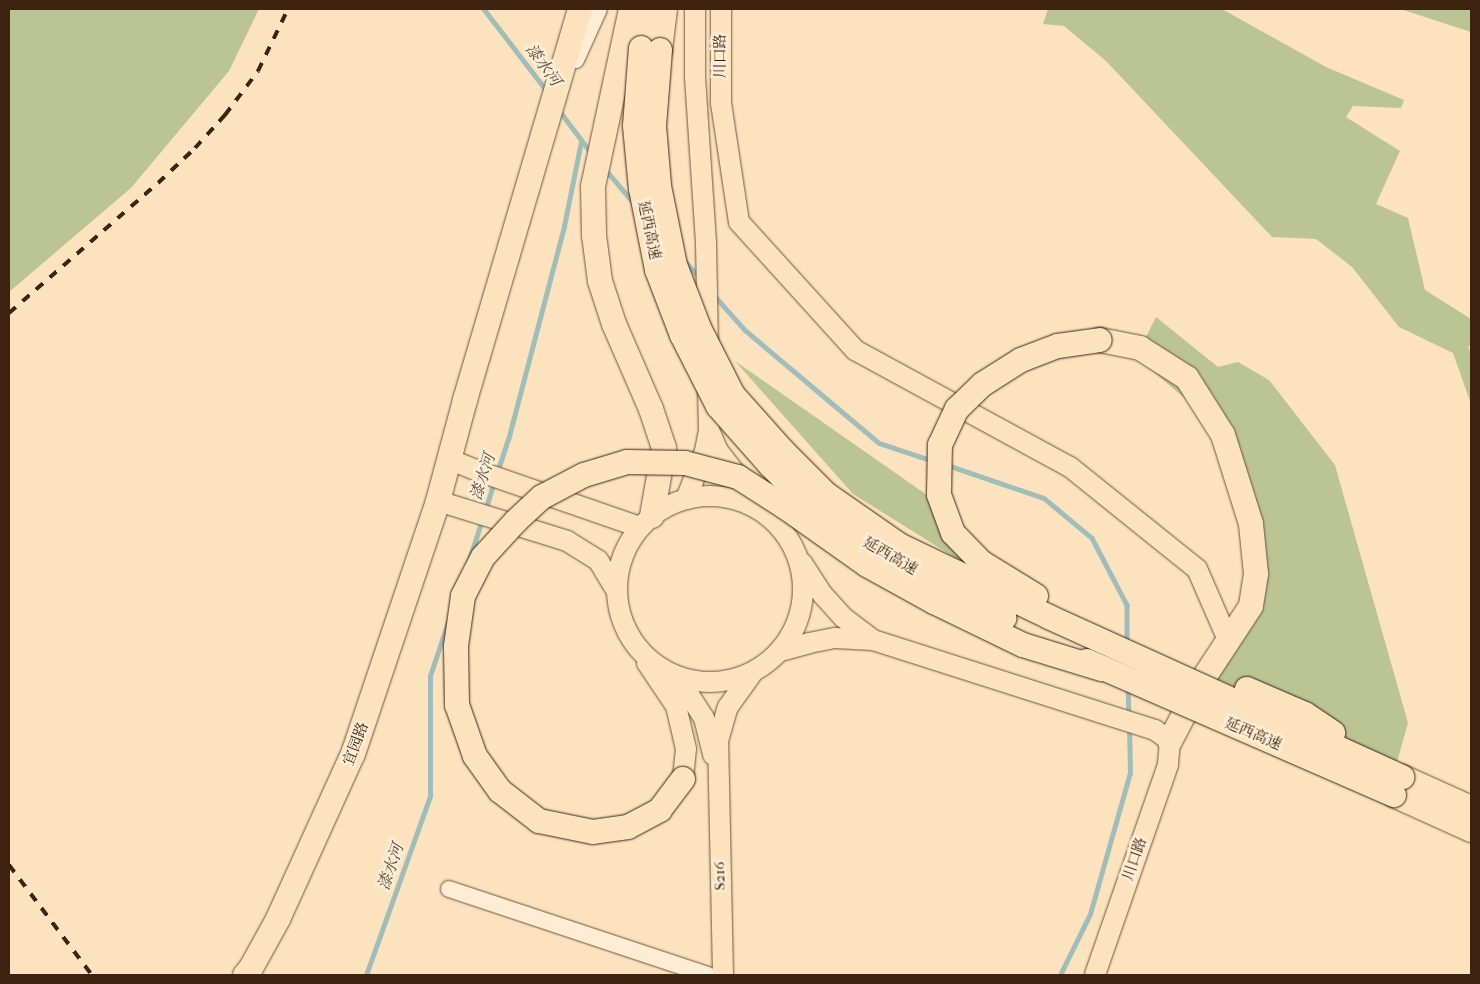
<!DOCTYPE html>
<meta charset="utf-8">
<style>
body{margin:0}
#map{position:relative;width:1480px;height:984px;overflow:hidden;background:#fde3bd;font-family:"IM FELL French Canon","Noto Serif SC",serif}
div>[style]{position:absolute}
.green>*{inset:0;background:#bbc594}
.stream>*{height:4.5px;margin:-2.25px;padding:0 2.25px;transform-origin:2.25px;border-radius:2.25px;background:#a1bdb9}
.roads{filter:drop-shadow(0 0 1px #6e523b) drop-shadow(0 0 1px #6e523b)}
.minor>*{height:16px;margin:-8px;padding:0 8px;transform-origin:8px;border-radius:8px;background:#feedd4}
.major>*{height:20px;margin:-10px;padding:0 10px;transform-origin:10px;border-radius:10px;background:#fde3bd}
.major>.ring{margin:-10px;padding:0;box-sizing:content-box;background:none;border:20px solid #fde3bd;border-radius:50%}
.highway>*{height:24px;margin:-12px;padding:0 12px;transform-origin:12px;border-radius:12px;background:#fde3bd}
.rail>*{height:4px;margin-top:-2px;transform-origin:0;background:repeating-linear-gradient(90deg,#3e2210 0 9px,transparent 0 18px)}
.bridges{filter:drop-shadow(0 0 1px #3e2210) drop-shadow(0 0 1px #3e2210)}
.highway-bridge>*{height:24px;margin:-12px;padding:0 12px;transform-origin:12px;border-radius:12px;background:#fde3bd}
span{translate:-50% -50%;white-space:nowrap;text-align:center;line-height:1.15;-webkit-text-stroke:5px #feedd4;paint-order:stroke}
.street-label{font-size:15px;color:#3e2210}
.water-label{font-size:16px;color:#5c5043;font-style:italic}
.frame{position:absolute;inset:0;border:10px solid #3e2210;pointer-events:none}
</style>
<div id="map">
<div class="green">
<div style="clip-path:polygon(9px 9px,259px 9px,229px 71px,131px 188px,9px 292px)"></div>
<div style="clip-path:polygon(1048px 9px,1222px 9px,1326px 67px,1404px 100px,1401px 108px,1353px 106px,1346px 117px,1400px 151px,1376px 204px,1408px 218px,1425px 290px,1471px 319px,1471px 346px,1468px 346px,1471px 355px,1471px 404px,1453px 353px,1399px 327px,1352px 267px,1316px 239px,1272px 237px,1106px 61px,1064px 26px,1043px 24px)"></div>
<div style="clip-path:polygon(1400px 9px,1471px 9px,1471px 32px)"></div>
<div style="clip-path:polygon(1156px 317px,1218px 367px,1238px 362px,1269px 380px,1335px 465px,1408px 723px,1397px 762px,1217px 679px,1257px 601px,1255px 531px,1201px 412px,1136px 357px)"></div>
<div style="clip-path:polygon(735px 361px,937px 502px,978px 572px,853px 494px)"></div>
</div>
<div class="stream">
<div style="left:484px;top:9px;width:103px;rotate:52.5deg"></div>
<div style="left:559px;top:110px;width:55px;rotate:53.1deg"></div>
<div style="left:605px;top:169px;width:45px;rotate:49.5deg"></div>
<div style="left:684px;top:260px;width:24px;rotate:48deg"></div>
<div style="left:713px;top:294px;width:48px;rotate:48.4deg"></div>
<div style="left:745px;top:330px;width:175px;rotate:40.1deg"></div>
<div style="left:879px;top:443px;width:57px;rotate:18.4deg"></div>
<div style="left:947px;top:465px;width:102px;rotate:18.8deg"></div>
<div style="left:1044px;top:498px;width:62px;rotate:39.8deg"></div>
<div style="left:1092px;top:538px;width:76px;rotate:62.4deg"></div>
<div style="left:1127px;top:605px;width:40px;rotate:90deg"></div>
<div style="left:497px;top:473px;width:35px;rotate:-72deg"></div>
<div style="left:508px;top:440px;width:221px;rotate:-75.3deg"></div>
<div style="left:564px;top:226px;width:86px;rotate:-78.6deg"></div>
<div style="left:485px;top:511px;width:30px;rotate:-73deg"></div>
<div style="left:468px;top:563px;width:45px;rotate:-72deg"></div>
<div style="left:1128px;top:687px;width:30px;rotate:88deg"></div>
<div style="left:366px;top:975px;width:190px;rotate:-70.3deg"></div>
<div style="left:430px;top:796px;width:120px;rotate:-90deg"></div>
<div style="left:430px;top:676px;width:57px;rotate:-71.6deg"></div>
<div style="left:1060px;top:975px;width:68px;rotate:-63.8deg"></div>
<div style="left:1090px;top:914px;width:147px;rotate:-74.2deg"></div>
<div style="left:1130px;top:773px;width:46px;rotate:-91.2deg"></div>
</div>
<div class="roads">
<div class="minor">
<div style="left:576px;top:60px;width:56px;rotate:-65.7deg"></div>
<div style="left:449px;top:889px;width:273px;rotate:18.4deg"></div>
</div>
<div class="major">
<div style="left:695px;top:9px;width:68px;rotate:90deg"></div>
<div style="left:695px;top:77px;width:166px;rotate:86.2deg"></div>
<div style="left:706px;top:243px;width:101px;rotate:88.9deg"></div>
<div style="left:721px;top:9px;width:94px;rotate:90deg"></div>
<div style="left:721px;top:103px;width:120px;rotate:81.4deg"></div>
<div style="left:739px;top:222px;width:173px;rotate:47.8deg"></div>
<div style="left:855px;top:350px;width:245px;rotate:28.6deg"></div>
<div style="left:1070px;top:467px;width:163px;rotate:38.8deg"></div>
<div style="left:1197px;top:569px;width:77px;rotate:66.4deg"></div>
<div style="left:709px;top:430px;width:23px;rotate:67deg"></div>
<div style="left:718px;top:451px;width:41px;rotate:52deg"></div>
<div style="left:451px;top:460px;width:29px;rotate:22deg"></div>
<div style="left:478px;top:471px;width:171px;rotate:19.1deg"></div>
<div class="ring" style="left:617px;top:496px;width:166px;height:166px"></div>
<div style="left:686px;top:499px;width:52px;rotate:-68.4deg"></div>
<div style="left:705px;top:451px;width:21px;rotate:-79deg"></div>
<div style="left:709px;top:430px;width:42px;rotate:-91.4deg"></div>
<div style="left:438px;top:501px;width:135px;rotate:17.2deg"></div>
<div style="left:567px;top:541px;width:36px;rotate:32deg"></div>
<div style="left:598px;top:560px;width:37px;rotate:59deg"></div>
<div style="left:802px;top:563px;width:38px;rotate:57deg"></div>
<div style="left:823px;top:595px;width:31px;rotate:48deg"></div>
<div style="left:844px;top:618px;width:36px;rotate:37deg"></div>
<div style="left:780px;top:651px;width:30px;rotate:-15deg"></div>
<div style="left:809px;top:643px;width:26px;rotate:-11deg"></div>
<div style="left:835px;top:638px;width:38px;rotate:3deg"></div>
<div style="left:873px;top:640px;width:296px;rotate:17.7deg"></div>
<div style="left:1155px;top:730px;width:19px;rotate:36deg"></div>
<div style="left:1170px;top:741px;width:24px;rotate:95deg"></div>
<div style="left:1168px;top:765px;width:222px;rotate:109.2deg"></div>
<div style="left:647px;top:663px;width:52px;rotate:56deg"></div>
<div style="left:676px;top:706px;width:44px;rotate:76.9deg"></div>
<div style="left:686px;top:749px;width:30px;rotate:96deg"></div>
<div style="left:667px;top:674px;width:30px;rotate:44deg"></div>
<div style="left:689px;top:695px;width:27px;rotate:57deg"></div>
<div style="left:704px;top:718px;width:38px;rotate:76deg"></div>
<div style="left:723px;top:975px;width:234px;rotate:-91.2deg"></div>
<div style="left:718px;top:741px;width:35px;rotate:-74deg"></div>
<div style="left:728px;top:707px;width:43px;rotate:-54.5deg"></div>
</div>
<div class="highway">
<div style="left:631px;top:9px;width:182px;rotate:102.1deg"></div>
<div style="left:593px;top:187px;width:48px;rotate:88.8deg"></div>
<div style="left:594px;top:235px;width:46px;rotate:82.6deg"></div>
<div style="left:600px;top:281px;width:45px;rotate:72deg"></div>
<div style="left:614px;top:324px;width:93px;rotate:66.5deg"></div>
<div style="left:651px;top:409px;width:41px;rotate:71.6deg"></div>
<div style="left:664px;top:448px;width:69px;rotate:100deg"></div>
<div style="left:641px;top:48px;width:39px;rotate:-83deg"></div>
<div style="left:660px;top:50px;width:41px;rotate:-83deg"></div>
<div style="left:1100px;top:340px;width:41px;rotate:11.3deg"></div>
<div style="left:1140px;top:348px;width:56px;rotate:32.6deg"></div>
<div style="left:1187px;top:378px;width:67px;rotate:57.7deg"></div>
<div style="left:1223px;top:435px;width:93px;rotate:72.5deg"></div>
<div style="left:1251px;top:524px;width:50px;rotate:84.3deg"></div>
<div style="left:1256px;top:574px;width:32px;rotate:99deg"></div>
<div style="left:1251px;top:606px;width:91px;rotate:123.3deg"></div>
<div style="left:1201px;top:682px;width:67px;rotate:117.7deg"></div>
<div style="left:1402px;top:777px;width:76px;rotate:24.2deg"></div>
<div style="left:1394px;top:795px;width:85px;rotate:24.4deg"></div>
<div style="left:245px;top:975px;width:9px;rotate:-49deg"></div>
<div style="left:251px;top:968px;width:56px;rotate:-61.1deg"></div>
<div style="left:278px;top:919px;width:181px;rotate:-65.6deg"></div>
<div style="left:353px;top:754px;width:267px;rotate:-71.4deg"></div>
<div style="left:438px;top:501px;width:105px;rotate:-75deg"></div>
<div style="left:465px;top:400px;width:408px;rotate:-73.6deg"></div>
</div>
</div>
<div class="rail">
<div style="left:9px;top:313px;width:198px;rotate:-41.1deg"></div>
<div style="left:158px;top:183px;width:51px;rotate:-43.4deg"></div>
<div style="left:195px;top:148px;width:45px;rotate:-47.7deg"></div>
<div style="left:225px;top:115px;width:55px;rotate:-53.1deg"></div>
<div style="left:258px;top:71px;width:69px;rotate:-64.2deg"></div>
<div style="left:9px;top:865px;width:138px;rotate:53deg"></div>
</div>
<div class="bridges">
<div class="highway-bridge">
<div style="left:641px;top:48px;width:78px;rotate:94.4deg"></div>
<div style="left:635px;top:126px;width:63px;rotate:84.6deg"></div>
<div style="left:641px;top:189px;width:83px;rotate:78.8deg"></div>
<div style="left:657px;top:270px;width:70px;rotate:69deg"></div>
<div style="left:682px;top:335px;width:80px;rotate:63.1deg"></div>
<div style="left:718px;top:406px;width:79px;rotate:48.6deg"></div>
<div style="left:770px;top:465px;width:59px;rotate:45deg"></div>
<div style="left:812px;top:507px;width:73px;rotate:33.9deg"></div>
<div style="left:873px;top:548px;width:149px;rotate:28.1deg"></div>
<div style="left:660px;top:50px;width:76px;rotate:94.5deg"></div>
<div style="left:654px;top:126px;width:60px;rotate:85.2deg"></div>
<div style="left:659px;top:186px;width:81px;rotate:78.6deg"></div>
<div style="left:675px;top:265px;width:67px;rotate:69.1deg"></div>
<div style="left:699px;top:328px;width:75px;rotate:63.1deg"></div>
<div style="left:733px;top:395px;width:76px;rotate:48.2deg"></div>
<div style="left:784px;top:452px;width:59px;rotate:45deg"></div>
<div style="left:826px;top:494px;width:89px;rotate:34.9deg"></div>
<div style="left:899px;top:545px;width:166px;rotate:25.6deg"></div>
<div style="left:1049px;top:617px;width:388px;rotate:24.4deg"></div>
<div style="left:1036px;top:596px;width:65px;rotate:-148.3deg"></div>
<div style="left:981px;top:562px;width:40px;rotate:-134deg"></div>
<div style="left:953px;top:533px;width:40px;rotate:-110.2deg"></div>
<div style="left:939px;top:495px;width:50px;rotate:-88.9deg"></div>
<div style="left:940px;top:445px;width:40px;rotate:-65deg"></div>
<div style="left:957px;top:409px;width:36px;rotate:-44deg"></div>
<div style="left:983px;top:384px;width:45px;rotate:-32.3deg"></div>
<div style="left:1021px;top:360px;width:40px;rotate:-21deg"></div>
<div style="left:1058px;top:346px;width:42px;rotate:-8.1deg"></div>
<div style="left:1087px;top:661px;width:335px;rotate:23.6deg"></div>
<div style="left:1247px;top:689px;width:63px;rotate:23.3deg"></div>
<div style="left:1305px;top:714px;width:34px;rotate:34deg"></div>
<div style="left:683px;top:779px;width:39px;rotate:127deg"></div>
<div style="left:660px;top:810px;width:36px;rotate:152deg"></div>
<div style="left:628px;top:827px;width:35px;rotate:172deg"></div>
<div style="left:593px;top:832px;width:55px;rotate:-168.5deg"></div>
<div style="left:539px;top:821px;width:49px;rotate:-142.4deg"></div>
<div style="left:500px;top:791px;width:43px;rotate:-125.5deg"></div>
<div style="left:475px;top:756px;width:54px;rotate:-109.4deg"></div>
<div style="left:457px;top:705px;width:59px;rotate:-91deg"></div>
<div style="left:456px;top:646px;width:50px;rotate:-82deg"></div>
<div style="left:463px;top:596px;width:44px;rotate:-62.9deg"></div>
<div style="left:483px;top:557px;width:49px;rotate:-47.5deg"></div>
<div style="left:516px;top:521px;width:35px;rotate:-43deg"></div>
<div style="left:542px;top:497px;width:47px;rotate:-27.6deg"></div>
<div style="left:584px;top:475px;width:45px;rotate:-16.8deg"></div>
<div style="left:627px;top:462px;width:58px;rotate:1deg"></div>
<div style="left:685px;top:463px;width:55px;rotate:14.8deg"></div>
<div style="left:738px;top:477px;width:56px;rotate:32.6deg"></div>
<div style="left:785px;top:507px;width:100px;rotate:35.3deg"></div>
<div style="left:867px;top:565px;width:77px;rotate:28.9deg"></div>
<div style="left:934px;top:602px;width:99px;rotate:25.8deg"></div>
<div style="left:1023px;top:645px;width:82px;rotate:17.1deg"></div>
</div>
</div>
<div class="street-label">
<span style="left:721px;top:56px;rotate:-90deg">川口路</span>
<span style="left:649px;top:230px;rotate:78deg">延西高速</span>
<span style="left:890px;top:556px;rotate:30deg">延西高速</span>
<span style="left:1253px;top:734px;rotate:23deg">延西高速</span>
<span style="left:356px;top:744px;rotate:-69deg">宜园路</span>
<span style="left:1135px;top:859px;rotate:-71deg">川口路</span>
<span style="left:720px;top:876px;rotate:-91deg">S216</span>
</div>
<div class="water-label">
<span style="left:543px;top:65px;rotate:54deg">漆水河</span>
<span style="left:483px;top:477px;rotate:-72deg">漆水河</span>
<span style="left:391px;top:867px;rotate:-71deg">漆水河</span>
</div>
<div class="frame"></div>
</div>
